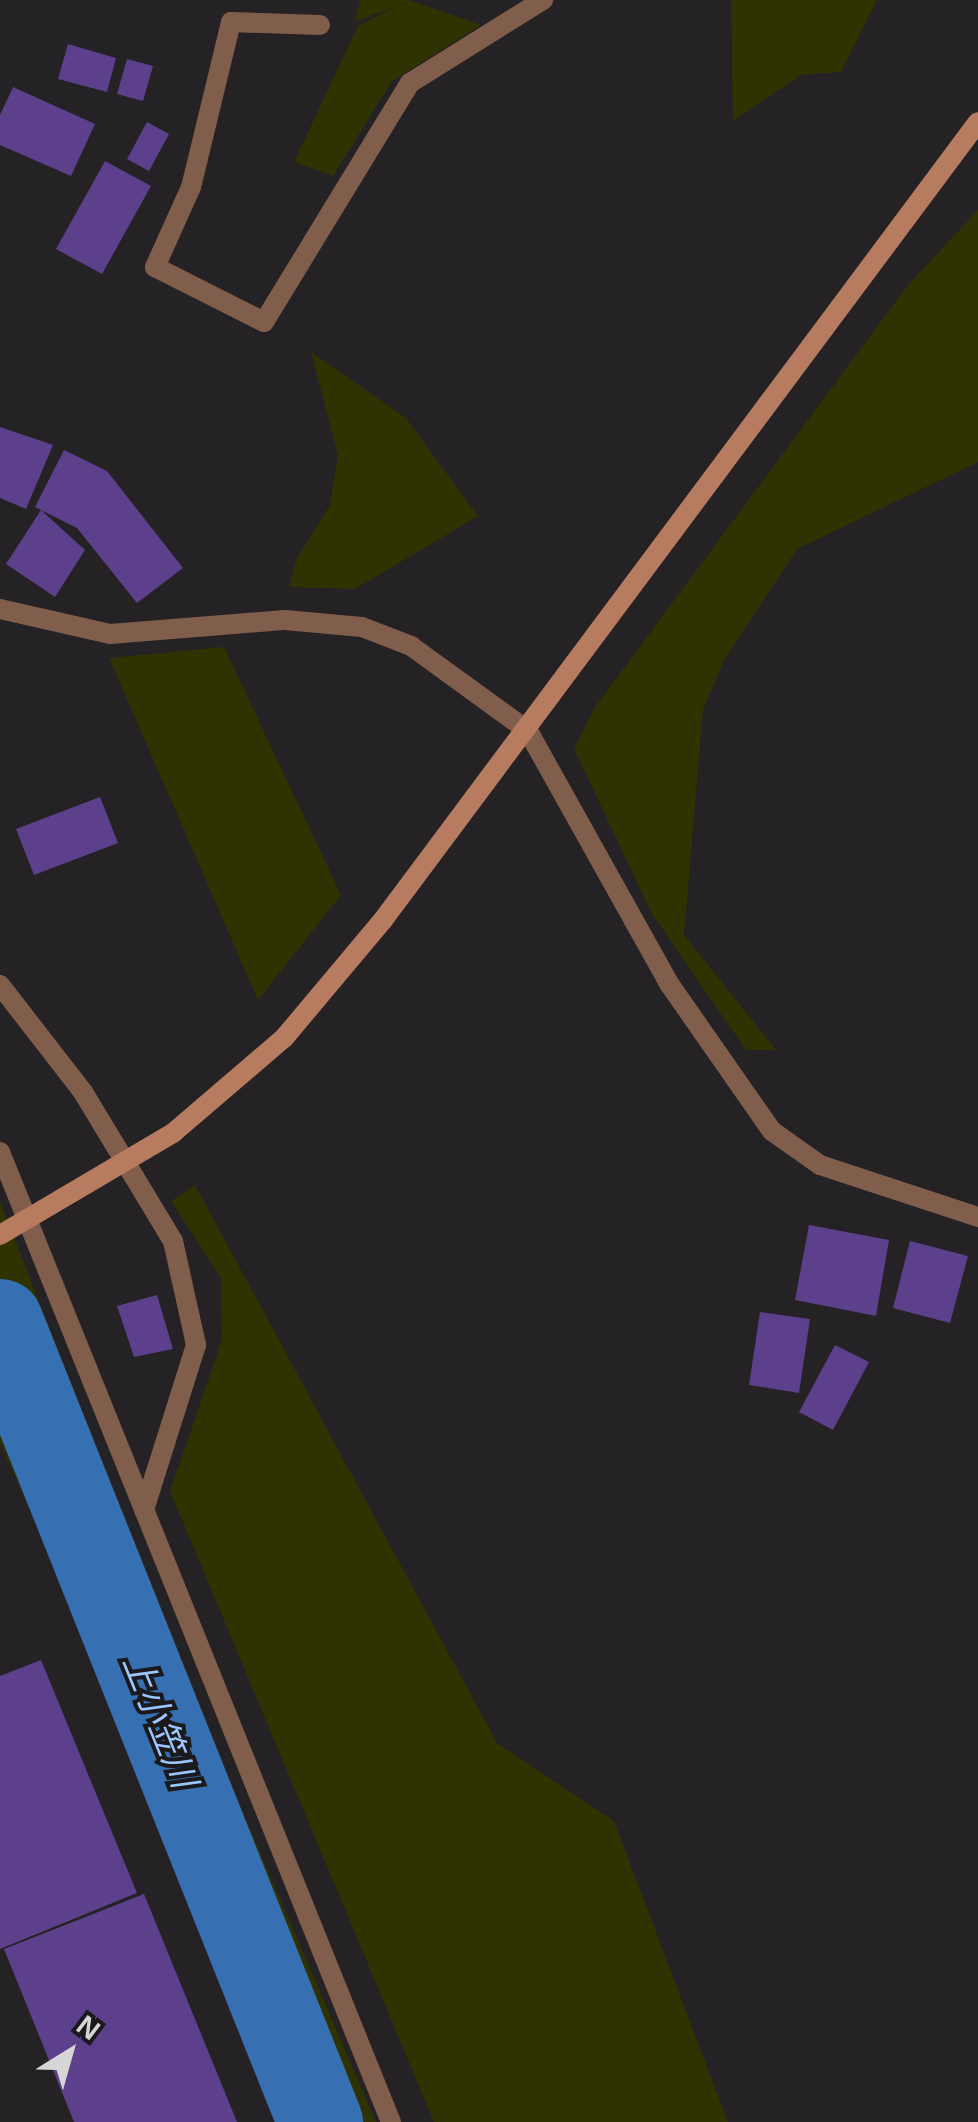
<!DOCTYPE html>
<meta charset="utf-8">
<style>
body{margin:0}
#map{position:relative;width:978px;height:2122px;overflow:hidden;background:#242224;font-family:Arial,"Noto Sans JP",sans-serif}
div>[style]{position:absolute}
.green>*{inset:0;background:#2f3301}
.stream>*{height:14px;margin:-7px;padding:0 7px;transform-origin:7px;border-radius:7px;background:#376fb3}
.river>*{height:85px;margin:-42.5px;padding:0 42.5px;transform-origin:42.5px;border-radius:42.5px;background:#376fb3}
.building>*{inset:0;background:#5c408c}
.lane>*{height:20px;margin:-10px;padding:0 10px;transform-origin:10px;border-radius:10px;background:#815d4b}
.street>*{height:20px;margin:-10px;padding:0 10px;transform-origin:10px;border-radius:10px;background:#815d4b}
.secondary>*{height:20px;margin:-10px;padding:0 10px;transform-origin:10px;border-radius:10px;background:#b77c60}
.secondary-bridge>*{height:20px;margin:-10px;padding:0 10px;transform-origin:10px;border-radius:10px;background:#b77c60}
span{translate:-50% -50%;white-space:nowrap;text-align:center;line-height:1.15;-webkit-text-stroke:8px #1b191b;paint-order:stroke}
.water-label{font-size:35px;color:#9bc6fe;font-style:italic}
.north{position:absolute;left:20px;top:2002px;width:100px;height:100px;-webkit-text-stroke:8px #1b191b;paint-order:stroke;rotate:37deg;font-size:28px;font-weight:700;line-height:40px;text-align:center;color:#d7d6d7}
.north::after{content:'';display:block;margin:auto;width:35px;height:45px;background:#d7d6d7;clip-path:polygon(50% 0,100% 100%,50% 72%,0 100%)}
</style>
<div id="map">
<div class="green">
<div style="clip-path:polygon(360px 0,409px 0,481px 25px,392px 81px,333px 176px,294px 162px,358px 26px,394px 7px,355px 22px)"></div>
<div style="clip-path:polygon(731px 0,877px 0,841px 72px,801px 75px,733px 121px)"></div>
<div style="clip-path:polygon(978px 210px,978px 462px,797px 549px,723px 662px,703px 710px,684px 935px,776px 1050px,746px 1050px,652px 914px,574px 749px,595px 707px,908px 285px)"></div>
<div style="clip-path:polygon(311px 352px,406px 418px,478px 516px,355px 589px,289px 587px,296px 560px,330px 505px,338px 455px)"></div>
<div style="clip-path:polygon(224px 647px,341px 895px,258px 1000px,109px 658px)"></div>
<div style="clip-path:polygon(195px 1185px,497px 1743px,614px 1821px,728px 2122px,434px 2122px,170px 1491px,222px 1340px,221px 1278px,171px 1201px)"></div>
<div style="clip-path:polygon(0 1202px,198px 1708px,376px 2122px,285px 2122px,85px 1629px,0 1443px)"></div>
</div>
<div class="stream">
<div style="left:0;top:1405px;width:59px;rotate:38.8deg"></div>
</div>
<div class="river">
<div style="left:0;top:1321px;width:863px;rotate:68.22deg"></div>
</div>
<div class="building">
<div style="clip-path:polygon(68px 44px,116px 58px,107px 92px,58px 79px)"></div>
<div style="clip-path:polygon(127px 59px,153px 66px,143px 101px,117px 94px)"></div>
<div style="clip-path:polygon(13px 87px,95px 124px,71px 176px,0 145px,0 115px)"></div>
<div style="clip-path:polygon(147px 122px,169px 134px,149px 171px,127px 159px)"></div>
<div style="clip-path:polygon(105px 161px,151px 186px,102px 274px,56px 249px)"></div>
<div style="clip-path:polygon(0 427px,53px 445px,26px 509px,0 498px)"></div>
<div style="clip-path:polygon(64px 450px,107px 471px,183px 568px,137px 603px,77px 528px,35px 507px)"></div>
<div style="clip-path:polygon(41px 510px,85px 550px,55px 597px,6px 564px)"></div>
<div style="clip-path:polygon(100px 797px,118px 843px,34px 875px,16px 829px)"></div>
<div style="clip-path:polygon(809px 1225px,889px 1240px,876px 1316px,795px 1300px)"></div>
<div style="clip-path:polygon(910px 1241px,968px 1256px,950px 1323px,893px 1308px)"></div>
<div style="clip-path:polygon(157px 1295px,173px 1349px,134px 1357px,117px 1306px)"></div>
<div style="clip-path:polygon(760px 1312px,810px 1319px,799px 1393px,749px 1385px)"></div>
<div style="clip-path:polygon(835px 1345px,869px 1362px,833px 1430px,799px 1412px)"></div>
<div style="clip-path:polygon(41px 1660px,137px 1893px,0 1949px,0 1676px)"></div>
<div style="clip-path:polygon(144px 1894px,237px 2122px,74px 2122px,4px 1949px)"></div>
</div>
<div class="lane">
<div style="left:0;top:985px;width:135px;rotate:52.2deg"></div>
<div style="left:83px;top:1092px;width:174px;rotate:58.9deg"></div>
<div style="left:173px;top:1241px;width:107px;rotate:77.5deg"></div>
<div style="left:196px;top:1345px;width:173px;rotate:107.5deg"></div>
<div style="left:0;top:1152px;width:1046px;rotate:68.05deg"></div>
</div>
<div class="street">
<div style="left:320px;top:25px;width:89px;rotate:-178.1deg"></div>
<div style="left:231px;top:22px;width:170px;rotate:103.6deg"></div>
<div style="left:191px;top:187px;width:88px;rotate:114.2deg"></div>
<div style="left:155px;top:267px;width:122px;rotate:26.8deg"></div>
<div style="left:264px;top:322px;width:280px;rotate:-58.6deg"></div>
<div style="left:410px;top:83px;width:157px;rotate:-32deg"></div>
<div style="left:0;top:609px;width:113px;rotate:12.8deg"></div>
<div style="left:110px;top:634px;width:176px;rotate:-4.6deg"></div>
<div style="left:285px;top:620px;width:77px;rotate:5.2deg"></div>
<div style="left:362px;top:627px;width:53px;rotate:21.2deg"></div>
<div style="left:411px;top:646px;width:145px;rotate:36deg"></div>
<div style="left:528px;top:731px;width:291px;rotate:60.8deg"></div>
<div style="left:670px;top:985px;width:178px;rotate:55.1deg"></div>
<div style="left:772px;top:1131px;width:59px;rotate:35.3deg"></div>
<div style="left:820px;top:1165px;width:166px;rotate:18.2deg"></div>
</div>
<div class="secondary">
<div style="left:173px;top:1133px;width:146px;rotate:-40.6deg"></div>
<div style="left:284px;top:1038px;width:154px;rotate:-50deg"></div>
<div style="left:383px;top:920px;width:995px;rotate:-53.29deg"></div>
</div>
<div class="secondary-bridge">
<div style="left:0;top:1235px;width:201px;rotate:-30.5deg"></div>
</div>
<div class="water-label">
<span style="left:160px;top:1721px;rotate:68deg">上小笠川</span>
</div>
<div class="north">N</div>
</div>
